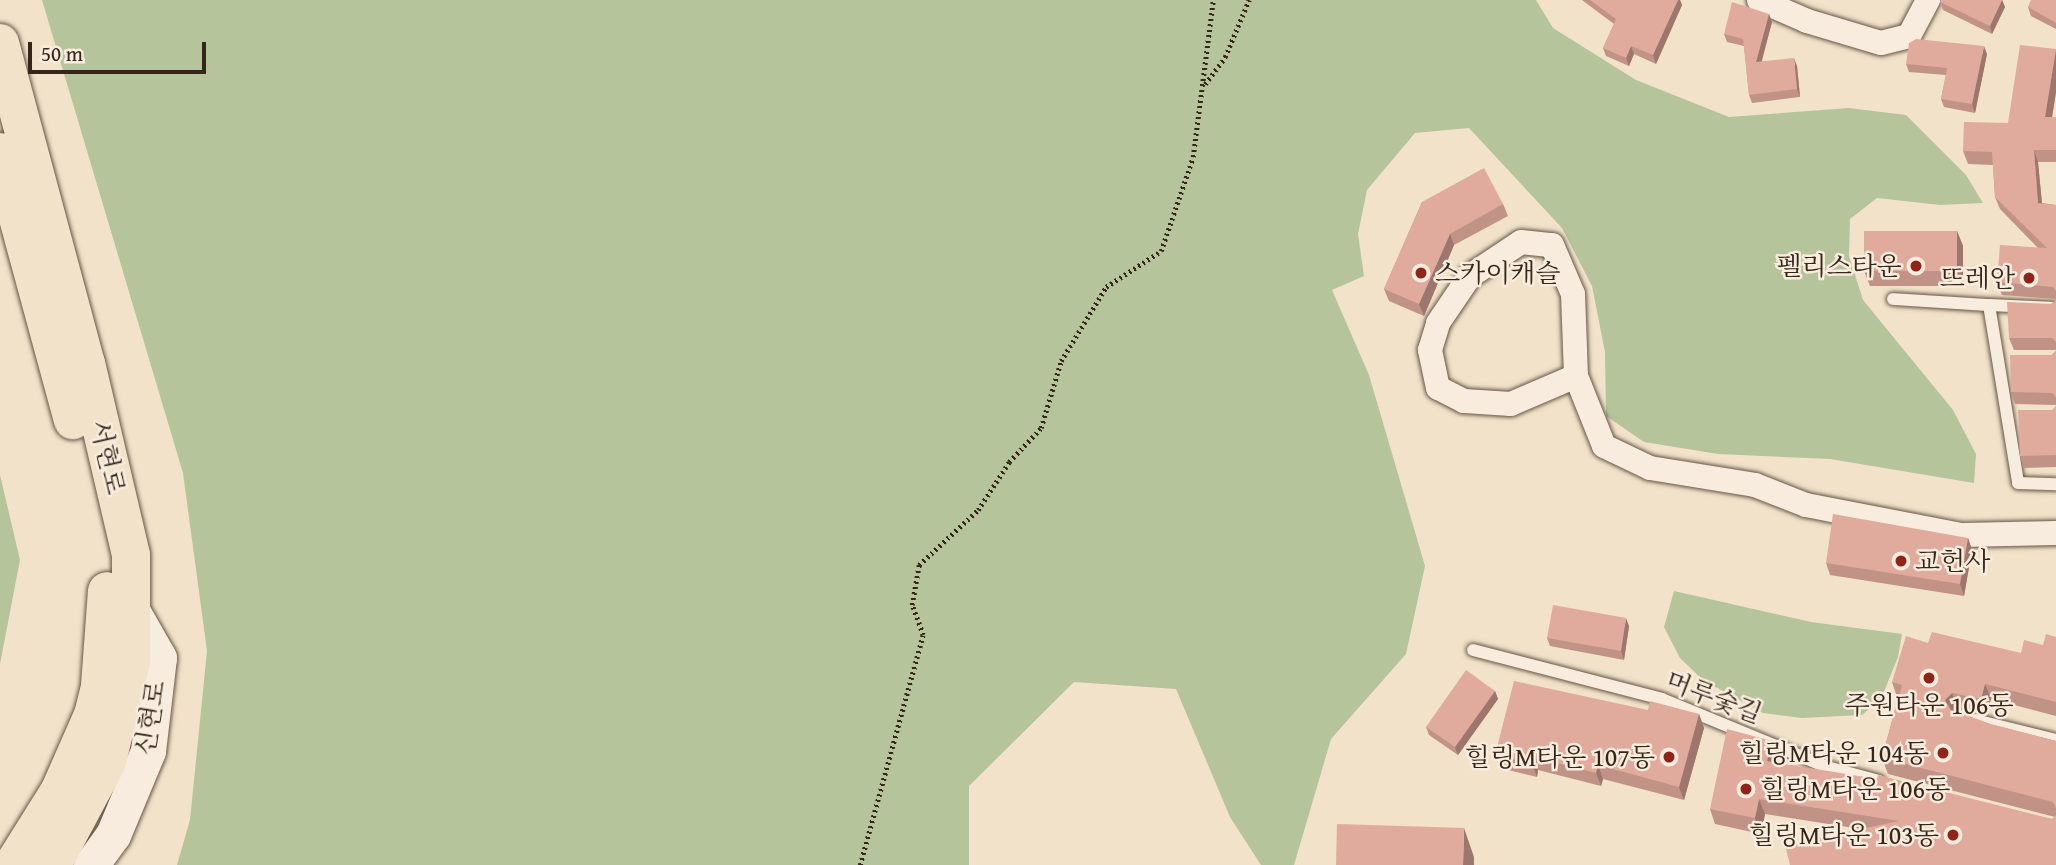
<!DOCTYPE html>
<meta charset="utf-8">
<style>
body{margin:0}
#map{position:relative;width:2056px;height:865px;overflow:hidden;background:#f2e2ca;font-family:"Gentium Book Plus","Noto Serif KR",serif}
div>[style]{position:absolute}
.green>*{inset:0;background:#b5c49b}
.path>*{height:4.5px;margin-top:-2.25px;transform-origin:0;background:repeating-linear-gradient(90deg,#362619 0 2px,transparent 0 5.5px)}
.roads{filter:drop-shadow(0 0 2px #655545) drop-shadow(0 0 2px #655545)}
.service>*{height:12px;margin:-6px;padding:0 6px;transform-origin:6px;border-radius:6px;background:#f7ecdd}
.minor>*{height:24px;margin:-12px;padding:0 12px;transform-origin:12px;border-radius:12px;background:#f7ecdd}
.secondary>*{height:35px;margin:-17.5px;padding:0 17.5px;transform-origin:17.5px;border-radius:17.5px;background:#f7ecdd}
.primary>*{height:38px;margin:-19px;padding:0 19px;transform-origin:19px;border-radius:19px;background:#f2e2ca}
.wall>*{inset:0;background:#c19286}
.shaded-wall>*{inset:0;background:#9d776d}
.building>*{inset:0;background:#e0aa9c}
.dots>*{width:19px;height:19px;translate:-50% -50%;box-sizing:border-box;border:4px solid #f7ecdd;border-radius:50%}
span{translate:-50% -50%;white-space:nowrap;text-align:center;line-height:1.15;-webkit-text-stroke:5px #f7ecdd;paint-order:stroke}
.poi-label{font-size:26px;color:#362619}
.right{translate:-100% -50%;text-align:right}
.left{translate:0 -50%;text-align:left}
.street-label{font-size:26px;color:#362619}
.scale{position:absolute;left:28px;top:42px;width:178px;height:32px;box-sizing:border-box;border:4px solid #362619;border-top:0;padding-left:9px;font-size:21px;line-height:24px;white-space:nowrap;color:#362619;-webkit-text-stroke:5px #f7ecdd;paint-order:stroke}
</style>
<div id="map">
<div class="green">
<div style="clip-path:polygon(42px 0,1536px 0,1553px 28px,1636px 80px,1729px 117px,1849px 108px,1906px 115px,1966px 175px,1983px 203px,1940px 205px,1877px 198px,1850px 219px,1849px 256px,1863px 300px,1953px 410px,1976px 454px,1974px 483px,1830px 459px,1718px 454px,1644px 442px,1606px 416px,1605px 352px,1592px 286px,1562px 228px,1469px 128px,1415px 133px,1367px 190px,1358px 234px,1364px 276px,1332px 290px,1369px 375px,1425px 566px,1406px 654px,1331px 739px,1294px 865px,1261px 865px,1230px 817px,1176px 689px,1074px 682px,969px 786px,969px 865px,177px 865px,190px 820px,207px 651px,183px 473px)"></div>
<div style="clip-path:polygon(0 475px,20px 560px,0 664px)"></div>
<div style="clip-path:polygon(1674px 591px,1811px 622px,1902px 634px,1898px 657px,1881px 699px,1862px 715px,1802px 718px,1763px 713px,1703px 680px,1680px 658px,1664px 627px)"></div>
</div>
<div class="path">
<div style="left:1205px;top:84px;width:34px;rotate:-53deg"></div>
<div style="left:1225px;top:57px;width:62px;rotate:-67.2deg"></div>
<div style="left:860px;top:865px;width:238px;rotate:-74.7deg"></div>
<div style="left:923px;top:635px;width:32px;rotate:-110deg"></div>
<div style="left:912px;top:605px;width:41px;rotate:-80.1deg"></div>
<div style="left:919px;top:565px;width:81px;rotate:-43deg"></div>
<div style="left:978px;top:510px;width:57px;rotate:-57.1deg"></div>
<div style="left:1009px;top:462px;width:47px;rotate:-46.7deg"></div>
<div style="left:1041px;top:428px;width:70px;rotate:-73.4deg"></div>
<div style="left:1061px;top:361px;width:87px;rotate:-58.7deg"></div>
<div style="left:1106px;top:287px;width:66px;rotate:-33.2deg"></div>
<div style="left:1161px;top:251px;width:99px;rotate:-71.2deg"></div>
<div style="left:1193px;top:157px;width:158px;rotate:-82.7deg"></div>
</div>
<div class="roads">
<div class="service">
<div style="left:1893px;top:299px;width:96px;rotate:3.6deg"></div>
<div style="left:1989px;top:305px;width:180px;rotate:80.7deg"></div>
<div style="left:2018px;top:483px;width:38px;rotate:2deg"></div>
<div style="left:1989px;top:305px;width:67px;rotate:2.6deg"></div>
<div style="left:1473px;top:650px;width:195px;rotate:14.5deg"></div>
<div style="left:1662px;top:699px;width:178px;rotate:22.4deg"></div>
<div style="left:1827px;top:767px;width:54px;rotate:15.1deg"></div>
<div style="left:1975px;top:720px;width:83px;rotate:13.9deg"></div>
</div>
<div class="minor">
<div style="left:1759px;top:0;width:52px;rotate:23.6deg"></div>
<div style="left:1807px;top:21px;width:77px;rotate:16.6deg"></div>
<div style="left:1881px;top:43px;width:29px;rotate:-14deg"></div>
<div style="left:1909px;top:36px;width:41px;rotate:-62.2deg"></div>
<div style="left:1576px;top:376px;width:71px;rotate:156.7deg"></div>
<div style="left:1511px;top:404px;width:47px;rotate:-176.3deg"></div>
<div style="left:1464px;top:401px;width:29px;rotate:-153deg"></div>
<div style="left:1438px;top:388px;width:39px;rotate:-102deg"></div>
<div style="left:1430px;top:350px;width:28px;rotate:-73deg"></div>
<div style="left:1438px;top:323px;width:57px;rotate:-55.8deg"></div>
<div style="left:1470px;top:276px;width:61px;rotate:-33.7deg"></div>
<div style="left:1521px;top:242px;width:31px;rotate:6deg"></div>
<div style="left:1552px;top:245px;width:53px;rotate:66.8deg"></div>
<div style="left:1573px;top:294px;width:82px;rotate:87.9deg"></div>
<div style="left:1576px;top:376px;width:75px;rotate:68.2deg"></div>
<div style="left:1604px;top:446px;width:51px;rotate:25.6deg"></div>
<div style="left:1650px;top:468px;width:106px;rotate:9.2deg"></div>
<div style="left:1755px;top:485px;width:55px;rotate:21.4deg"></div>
<div style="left:1806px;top:505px;width:158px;rotate:11deg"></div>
<div style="left:1961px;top:535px;width:95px;rotate:-1.2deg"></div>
</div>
<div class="secondary">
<div style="left:91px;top:865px;width:37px;rotate:-54deg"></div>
<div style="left:113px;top:835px;width:91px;rotate:-67.4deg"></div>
<div style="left:148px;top:751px;width:94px;rotate:-83.3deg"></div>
<div style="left:159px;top:658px;width:59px;rotate:-119.6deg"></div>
</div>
<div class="primary">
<div style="left:0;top:43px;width:331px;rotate:75deg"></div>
<div style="left:86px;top:363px;width:197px;rotate:76.8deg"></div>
<div style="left:131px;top:555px;width:107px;rotate:90deg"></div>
<div style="left:131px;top:662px;width:103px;rotate:103.5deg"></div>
<div style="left:107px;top:762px;width:117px;rotate:118.1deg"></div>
<div style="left:0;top:152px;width:278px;rotate:74.8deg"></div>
<div style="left:13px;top:865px;width:89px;rotate:-57.9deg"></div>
<div style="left:60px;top:790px;width:82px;rotate:-66.3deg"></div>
<div style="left:93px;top:715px;width:30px;rotate:-76deg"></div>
<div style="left:100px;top:686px;width:95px;rotate:-85.8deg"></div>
</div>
</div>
<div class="wall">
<div style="clip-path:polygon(1582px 0,1680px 0,1682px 5px,1656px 64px,1634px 54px,1629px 66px,1606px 56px,1603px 48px,1614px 24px)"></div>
<div style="clip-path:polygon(1941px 0,2002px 0,2005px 7px,1992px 34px,1943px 10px,1940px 2px)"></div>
<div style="clip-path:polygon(2056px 0,2056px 29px,2031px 16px,2028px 7px)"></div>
<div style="clip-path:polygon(1769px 14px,1772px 22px,1762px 61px,1797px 66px,1800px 97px,1752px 103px,1749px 95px,1744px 46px,1727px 42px,1724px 34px)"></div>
<div style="clip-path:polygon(2056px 49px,2056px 92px,2052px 117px,2056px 117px,2056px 162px,2038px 162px,2042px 203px,2056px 205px,2056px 299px,2002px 295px,1997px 282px,2038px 248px,2000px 209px,1995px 197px,1993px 165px,1968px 164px,1963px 151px,2008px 123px)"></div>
<div style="clip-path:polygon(1987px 54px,1975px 113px,1944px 107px,1941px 99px,1946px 75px,1909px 72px,1906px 64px)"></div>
<div style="clip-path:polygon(1422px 202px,1503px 204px,1508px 216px,1454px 245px,1424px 316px,1389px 301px,1384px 289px)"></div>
<div style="clip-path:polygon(1957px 231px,1963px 246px,1963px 286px,1870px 286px,1864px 271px)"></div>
<div style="clip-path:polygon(2056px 300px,2056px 350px,2014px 350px,2009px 338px)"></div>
<div style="clip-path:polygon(2056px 351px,2056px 405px,2015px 404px,2011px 392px)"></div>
<div style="clip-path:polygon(2056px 406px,2056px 467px,2024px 468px,2020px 456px)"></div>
<div style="clip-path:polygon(1968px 538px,1972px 550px,1964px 596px,1830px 575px,1826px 563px)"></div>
<div style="clip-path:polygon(1629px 626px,1624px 660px,1550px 646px,1547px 638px)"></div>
<div style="clip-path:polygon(2056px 637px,2056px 716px,1991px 699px,1986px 715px,1957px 709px,1954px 711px,1990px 724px,2056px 741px,2056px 865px,1860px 829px,1765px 814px,1761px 834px,1715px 824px,1710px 809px,1772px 741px,1777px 756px,1776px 763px,2052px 819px,2055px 817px,1888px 774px,1882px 758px,1898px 698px,1897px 697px,1892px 682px,1928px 643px,2021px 653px,2043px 645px)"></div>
<div style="clip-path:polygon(1495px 691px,1498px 699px,1458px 755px,1429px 735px,1426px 727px)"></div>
<div style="clip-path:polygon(1648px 710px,1699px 714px,1704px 728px,1684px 800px,1603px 779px,1601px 786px,1538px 770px,1537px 777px,1500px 768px,1495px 755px)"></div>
</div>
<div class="shaded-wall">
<div style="clip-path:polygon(1678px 0,1680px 0,1682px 5px,1656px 64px,1653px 55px)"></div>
<div style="clip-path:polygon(2002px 0,2005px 7px,1992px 34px,1990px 26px)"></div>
<div style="clip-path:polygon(1769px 14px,1772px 22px,1759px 70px,1756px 62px)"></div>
<div style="clip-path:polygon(1631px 46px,1634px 54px,1629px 66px,1626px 58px)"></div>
<div style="clip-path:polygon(1984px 46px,1987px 54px,1975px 113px,1972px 104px)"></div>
<div style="clip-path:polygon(2056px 50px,2056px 92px,2050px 130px,2045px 117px)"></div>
<div style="clip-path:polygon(1794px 58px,1797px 66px,1800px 97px,1797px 89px)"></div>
<div style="clip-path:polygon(2034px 150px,2038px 162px,2043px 215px,2038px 203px)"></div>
<div style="clip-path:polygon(1957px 231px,1963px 246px,1963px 286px,1957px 271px)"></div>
<div style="clip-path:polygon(1450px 234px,1454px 245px,1424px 316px,1419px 304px)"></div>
<div style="clip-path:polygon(1968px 538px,1972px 550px,1964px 596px,1960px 584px)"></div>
<div style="clip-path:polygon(1626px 618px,1629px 626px,1624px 660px,1621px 651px)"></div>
<div style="clip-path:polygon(1985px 684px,1991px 699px,1986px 715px,1981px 699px)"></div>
<div style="clip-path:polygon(1495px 691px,1498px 699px,1458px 755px,1455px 747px)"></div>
<div style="clip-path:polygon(1952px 693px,1957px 709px,1950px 716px,1945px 700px)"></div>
<div style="clip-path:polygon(1699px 714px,1704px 728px,1684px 800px,1679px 787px)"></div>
<div style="clip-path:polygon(1772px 741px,1777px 756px,1773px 776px,1767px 761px)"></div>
<div style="clip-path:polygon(1533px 757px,1538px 770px,1537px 777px,1532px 764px)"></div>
<div style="clip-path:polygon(1598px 765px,1603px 779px,1601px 786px,1596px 773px)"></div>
<div style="clip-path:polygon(1759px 799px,1765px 814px,1761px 834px,1755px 818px)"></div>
<div style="clip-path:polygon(1464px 828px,1474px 857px,1474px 865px,1463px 865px)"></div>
</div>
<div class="building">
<div style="clip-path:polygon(1590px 0,1678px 0,1653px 55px,1631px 46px,1626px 58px,1603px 48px,1616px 19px)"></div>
<div style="clip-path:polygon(1941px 0,2002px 0,1990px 26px,1940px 2px)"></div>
<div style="clip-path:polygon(2031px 0,2056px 0,2056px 23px,2028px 7px)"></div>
<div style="clip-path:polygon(1732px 2px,1769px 14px,1756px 62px,1794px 58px,1797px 89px,1749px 95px,1743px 39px,1724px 34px)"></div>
<div style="clip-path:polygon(1916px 39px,1984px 46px,1972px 104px,1941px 99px,1947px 68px,1906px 64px,1909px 43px)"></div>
<div style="clip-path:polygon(2020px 45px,2056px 49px,2045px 117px,2056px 117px,2056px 150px,2034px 150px,2038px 203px,2056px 205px,2056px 291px,2053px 287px,1997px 282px,2000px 245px,2047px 248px,1995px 197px,1992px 152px,1963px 151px,1964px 122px,2008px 123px)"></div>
<div style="clip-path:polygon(1484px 168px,1503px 204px,1450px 234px,1419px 304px,1384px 289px,1422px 202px)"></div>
<div style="clip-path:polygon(1864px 231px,1957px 231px,1957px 271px,1864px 271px)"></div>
<div style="clip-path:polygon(2056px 300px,2056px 342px,2052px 338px,2009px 338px,2007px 302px,2052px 304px)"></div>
<div style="clip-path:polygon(2056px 351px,2056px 397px,2052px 393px,2011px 392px,2010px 355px,2052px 355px)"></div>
<div style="clip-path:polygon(2056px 406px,2056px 455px,2020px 456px,2018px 410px,2052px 410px)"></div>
<div style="clip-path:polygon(1833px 514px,1968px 538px,1960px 584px,1826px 563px)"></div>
<div style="clip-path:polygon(1553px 605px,1626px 618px,1621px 651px,1547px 638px)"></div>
<div style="clip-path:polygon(1932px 632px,2021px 653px,2024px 640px,2043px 645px,2046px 634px,2056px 637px,2056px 702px,1985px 684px,1981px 699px,1952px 693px,1945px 700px,1951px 710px,1990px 724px,2056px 741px,2056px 808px,2053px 802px,1882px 758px,1902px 685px,1892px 682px,1906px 636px,1928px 643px)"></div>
<div style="clip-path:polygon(1466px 670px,1495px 691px,1455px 747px,1426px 727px)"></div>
<div style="clip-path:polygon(1514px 681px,1648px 710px,1650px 701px,1699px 714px,1679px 787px,1598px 765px,1596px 773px,1533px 757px,1532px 764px,1495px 755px)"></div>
<div style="clip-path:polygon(1727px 729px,1772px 741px,1767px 761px,1877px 779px,1878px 775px,2052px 819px,2056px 815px,2056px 865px,1790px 865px,1785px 845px,1899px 821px,1759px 799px,1755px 818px,1710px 809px)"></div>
<div style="clip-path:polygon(1337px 824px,1464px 828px,1463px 865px,1336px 865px)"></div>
</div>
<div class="dots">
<div style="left:1916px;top:266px;background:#8f2418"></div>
<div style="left:1421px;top:273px;background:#8f2418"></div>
<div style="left:2029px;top:278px;background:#8f2418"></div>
<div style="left:1901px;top:561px;background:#8f2418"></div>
<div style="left:1929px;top:678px;background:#8f2418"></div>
<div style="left:1943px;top:753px;background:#8f2418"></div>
<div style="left:1669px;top:757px;background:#8f2418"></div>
<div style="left:1746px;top:789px;background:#8f2418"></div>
<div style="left:1953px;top:835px;background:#8f2418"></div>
</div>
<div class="poi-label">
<span class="right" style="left:1902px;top:266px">펠리스타운</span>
<span class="left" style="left:1435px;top:273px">스카이캐슬</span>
<span class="right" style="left:2015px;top:278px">뜨레안</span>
<span class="left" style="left:1915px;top:561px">교헌사</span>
<span style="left:1929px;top:705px">주원타운 106동</span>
<span class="right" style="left:1929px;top:753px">힐링M타운 104동</span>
<span class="right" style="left:1655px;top:757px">힐링M타운 107동</span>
<span class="left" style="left:1760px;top:789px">힐링M타운 106동</span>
<span class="right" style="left:1939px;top:835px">힐링M타운 103동</span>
</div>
<div class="street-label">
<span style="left:108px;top:457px;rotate:77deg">서현로</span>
<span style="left:1714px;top:697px;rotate:21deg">머루숯길</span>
<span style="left:150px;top:718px;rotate:-81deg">신현로</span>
</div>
<div class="scale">50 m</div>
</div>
